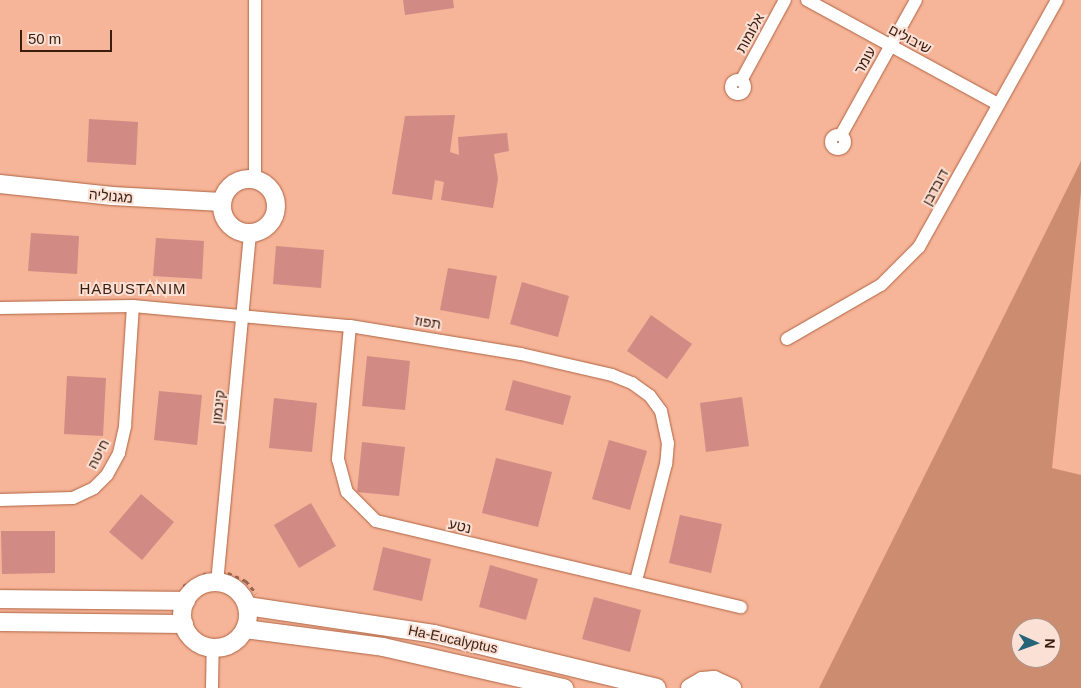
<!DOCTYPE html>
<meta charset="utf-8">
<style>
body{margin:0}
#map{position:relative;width:1081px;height:688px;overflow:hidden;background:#f6b498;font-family:Helvetica,"Noto Sans Hebrew",sans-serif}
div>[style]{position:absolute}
.green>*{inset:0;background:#cb8c70}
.building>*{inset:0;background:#d18a84}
.path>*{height:2.5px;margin-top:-1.25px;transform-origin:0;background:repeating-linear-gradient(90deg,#946550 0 4px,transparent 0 8px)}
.roads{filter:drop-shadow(0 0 1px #af6442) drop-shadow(0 0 1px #af6442)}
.street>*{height:12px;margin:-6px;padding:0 6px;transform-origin:6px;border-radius:6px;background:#fff}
.street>.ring{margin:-6px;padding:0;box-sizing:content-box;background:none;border:12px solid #fff;border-radius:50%}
.secondary>*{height:18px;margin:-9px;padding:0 9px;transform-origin:9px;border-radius:9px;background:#fff}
.secondary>.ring{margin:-9px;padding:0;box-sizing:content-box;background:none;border:18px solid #fff;border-radius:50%}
span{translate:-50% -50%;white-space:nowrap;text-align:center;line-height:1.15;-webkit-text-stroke:4px #fae0d5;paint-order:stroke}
.street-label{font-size:14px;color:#3b1d0e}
.neighbourhood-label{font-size:15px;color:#3b1d0e;letter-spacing:1px}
.north{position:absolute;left:1011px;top:618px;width:50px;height:50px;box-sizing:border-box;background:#fae0d5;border:1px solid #ae9285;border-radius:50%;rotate:92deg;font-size:14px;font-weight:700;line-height:20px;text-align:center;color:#3b1d0e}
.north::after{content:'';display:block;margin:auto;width:18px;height:22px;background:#26647a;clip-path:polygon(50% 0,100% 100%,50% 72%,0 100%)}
.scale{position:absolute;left:20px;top:30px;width:92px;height:22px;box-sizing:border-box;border:2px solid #3b1d0e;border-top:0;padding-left:6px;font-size:15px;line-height:18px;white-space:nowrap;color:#3b1d0e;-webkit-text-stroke:4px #fae0d5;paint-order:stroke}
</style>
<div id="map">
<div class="green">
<div style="clip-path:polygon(evenodd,1081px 161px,1081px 192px,1052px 468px,1081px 475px,1081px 688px,819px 688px,1081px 161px,1021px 628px,1051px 628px,1051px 658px,1021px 658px,1021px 628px)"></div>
</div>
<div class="building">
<div style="clip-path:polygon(403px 0,453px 0,454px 8px,405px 15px)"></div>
<div style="clip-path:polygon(455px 115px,450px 152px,459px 155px,458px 137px,507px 133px,509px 151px,494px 154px,498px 179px,493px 208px,441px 200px,444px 182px,435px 180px,432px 200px,392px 194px,405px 116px)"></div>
<div style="clip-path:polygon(89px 119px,138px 122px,136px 165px,87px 162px)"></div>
<div style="clip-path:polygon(31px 233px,79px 236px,77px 274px,28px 271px)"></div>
<div style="clip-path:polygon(156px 238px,204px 241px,202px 279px,153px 276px)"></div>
<div style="clip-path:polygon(276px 246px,324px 250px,321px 288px,273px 284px)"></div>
<div style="clip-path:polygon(448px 268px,497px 276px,489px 319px,440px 310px)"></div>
<div style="clip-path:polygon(522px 282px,569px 296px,558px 337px,510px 324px)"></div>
<div style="clip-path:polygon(651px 315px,692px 344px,667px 379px,627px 351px)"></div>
<div style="clip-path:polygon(367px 356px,410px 361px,405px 410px,362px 406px)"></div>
<div style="clip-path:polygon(67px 376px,106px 378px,103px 436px,64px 434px)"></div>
<div style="clip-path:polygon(513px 380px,571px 396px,563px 425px,505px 410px)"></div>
<div style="clip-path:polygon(159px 391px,202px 395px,197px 445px,154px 440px)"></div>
<div style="clip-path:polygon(742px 397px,749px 446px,706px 452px,700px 403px)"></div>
<div style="clip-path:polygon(274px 398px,317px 403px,312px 452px,269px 448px)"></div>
<div style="clip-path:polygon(609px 440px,647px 451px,630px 510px,592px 499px)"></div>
<div style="clip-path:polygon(362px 442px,405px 447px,399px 496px,357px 492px)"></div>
<div style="clip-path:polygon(496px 458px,552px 472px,538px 527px,482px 513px)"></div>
<div style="clip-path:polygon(141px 494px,174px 522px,142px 560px,109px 532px)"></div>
<div style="clip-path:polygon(311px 503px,336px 546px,299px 568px,274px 525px)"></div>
<div style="clip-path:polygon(680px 515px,722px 524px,711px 573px,669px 563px)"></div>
<div style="clip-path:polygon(1px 531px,55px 531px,55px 573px,2px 574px)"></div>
<div style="clip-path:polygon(383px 547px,431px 559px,422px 601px,373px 590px)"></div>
<div style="clip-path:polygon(490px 565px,538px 579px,526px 620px,479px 607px)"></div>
<div style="clip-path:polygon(594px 597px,641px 610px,630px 652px,582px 639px)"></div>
</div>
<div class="path">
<div style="left:228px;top:573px;width:20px;rotate:24deg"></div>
<div style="left:246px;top:581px;width:16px;rotate:50deg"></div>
<div style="left:183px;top:586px;width:26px;rotate:-29deg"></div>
</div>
<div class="roads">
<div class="street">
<div style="left:807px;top:0;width:217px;rotate:28.6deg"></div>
<div class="ring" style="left:731px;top:80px;width:2px;height:2px"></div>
<div style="left:741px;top:81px;width:92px;rotate:-61.5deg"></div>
<div class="ring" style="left:831px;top:135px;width:2px;height:2px"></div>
<div style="left:841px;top:135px;width:154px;rotate:-60.9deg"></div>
<div style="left:255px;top:179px;width:179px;rotate:-90deg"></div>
<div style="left:0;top:308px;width:133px;rotate:-0.9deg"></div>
<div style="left:133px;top:306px;width:218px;rotate:5.3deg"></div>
<div style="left:350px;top:326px;width:173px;rotate:9.3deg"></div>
<div style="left:521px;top:354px;width:93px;rotate:13deg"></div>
<div style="left:612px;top:375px;width:22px;rotate:22deg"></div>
<div style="left:632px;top:383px;width:22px;rotate:36deg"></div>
<div style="left:650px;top:396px;width:19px;rotate:54deg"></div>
<div style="left:661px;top:411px;width:33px;rotate:78deg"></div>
<div style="left:668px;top:443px;width:21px;rotate:95deg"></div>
<div style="left:666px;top:464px;width:121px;rotate:104.4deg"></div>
<div style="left:350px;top:326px;width:134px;rotate:95.2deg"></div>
<div style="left:338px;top:459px;width:34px;rotate:75deg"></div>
<div style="left:347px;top:492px;width:41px;rotate:45deg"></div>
<div style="left:376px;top:521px;width:375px;rotate:13.3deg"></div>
<div style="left:787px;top:339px;width:108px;rotate:-29.9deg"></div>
<div style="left:881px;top:285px;width:54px;rotate:-45deg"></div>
<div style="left:919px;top:247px;width:283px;rotate:-60.8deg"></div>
<div style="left:0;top:500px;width:73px;rotate:-1.6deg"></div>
<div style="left:73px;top:498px;width:23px;rotate:-25deg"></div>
<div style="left:94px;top:488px;width:18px;rotate:-45deg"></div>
<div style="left:107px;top:475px;width:25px;rotate:-61deg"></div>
<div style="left:119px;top:453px;width:28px;rotate:-77deg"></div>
<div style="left:125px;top:426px;width:120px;rotate:-86.2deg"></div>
<div style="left:217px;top:583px;width:352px;rotate:-84.6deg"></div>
<div style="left:212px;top:688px;width:39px;rotate:-89deg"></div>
</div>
<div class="secondary">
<div class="ring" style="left:222px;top:179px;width:36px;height:36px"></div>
<div style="left:0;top:184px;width:113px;rotate:6.1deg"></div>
<div style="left:112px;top:196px;width:110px;rotate:3.1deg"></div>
<div class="ring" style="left:182px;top:582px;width:48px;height:48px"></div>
<div style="left:0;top:599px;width:186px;rotate:0.6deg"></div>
<div style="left:247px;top:606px;width:189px;rotate:8.5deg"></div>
<div style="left:434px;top:634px;width:229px;rotate:13.6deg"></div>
<div style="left:0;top:622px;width:184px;rotate:0.6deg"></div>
<div style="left:245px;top:629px;width:139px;rotate:7.4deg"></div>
<div style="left:383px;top:647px;width:186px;rotate:12.8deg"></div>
<div style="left:690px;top:688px;width:14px;rotate:-30deg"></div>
<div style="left:702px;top:681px;width:12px;rotate:-5deg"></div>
<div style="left:714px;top:680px;width:20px;rotate:24deg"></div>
</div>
</div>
<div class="street-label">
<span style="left:750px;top:33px;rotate:-61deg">אלומות</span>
<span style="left:910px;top:39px;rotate:28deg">שיבולים</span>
<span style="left:865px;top:60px;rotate:-61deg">עומר</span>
<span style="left:935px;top:187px;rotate:-61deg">דובדבן</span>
<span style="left:111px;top:196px;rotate:5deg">מגנוליה</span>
<span style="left:428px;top:322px;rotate:9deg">תפוז</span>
<span style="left:218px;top:407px;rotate:-84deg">קינמון</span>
<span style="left:98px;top:454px;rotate:-63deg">חיטה</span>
<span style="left:460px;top:526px;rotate:13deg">נטע</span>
<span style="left:453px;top:639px;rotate:12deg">Ha-Eucalyptus</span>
</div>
<div class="neighbourhood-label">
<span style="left:133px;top:289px">HABUSTANIM</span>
</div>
<div class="north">N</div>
<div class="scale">50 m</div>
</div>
